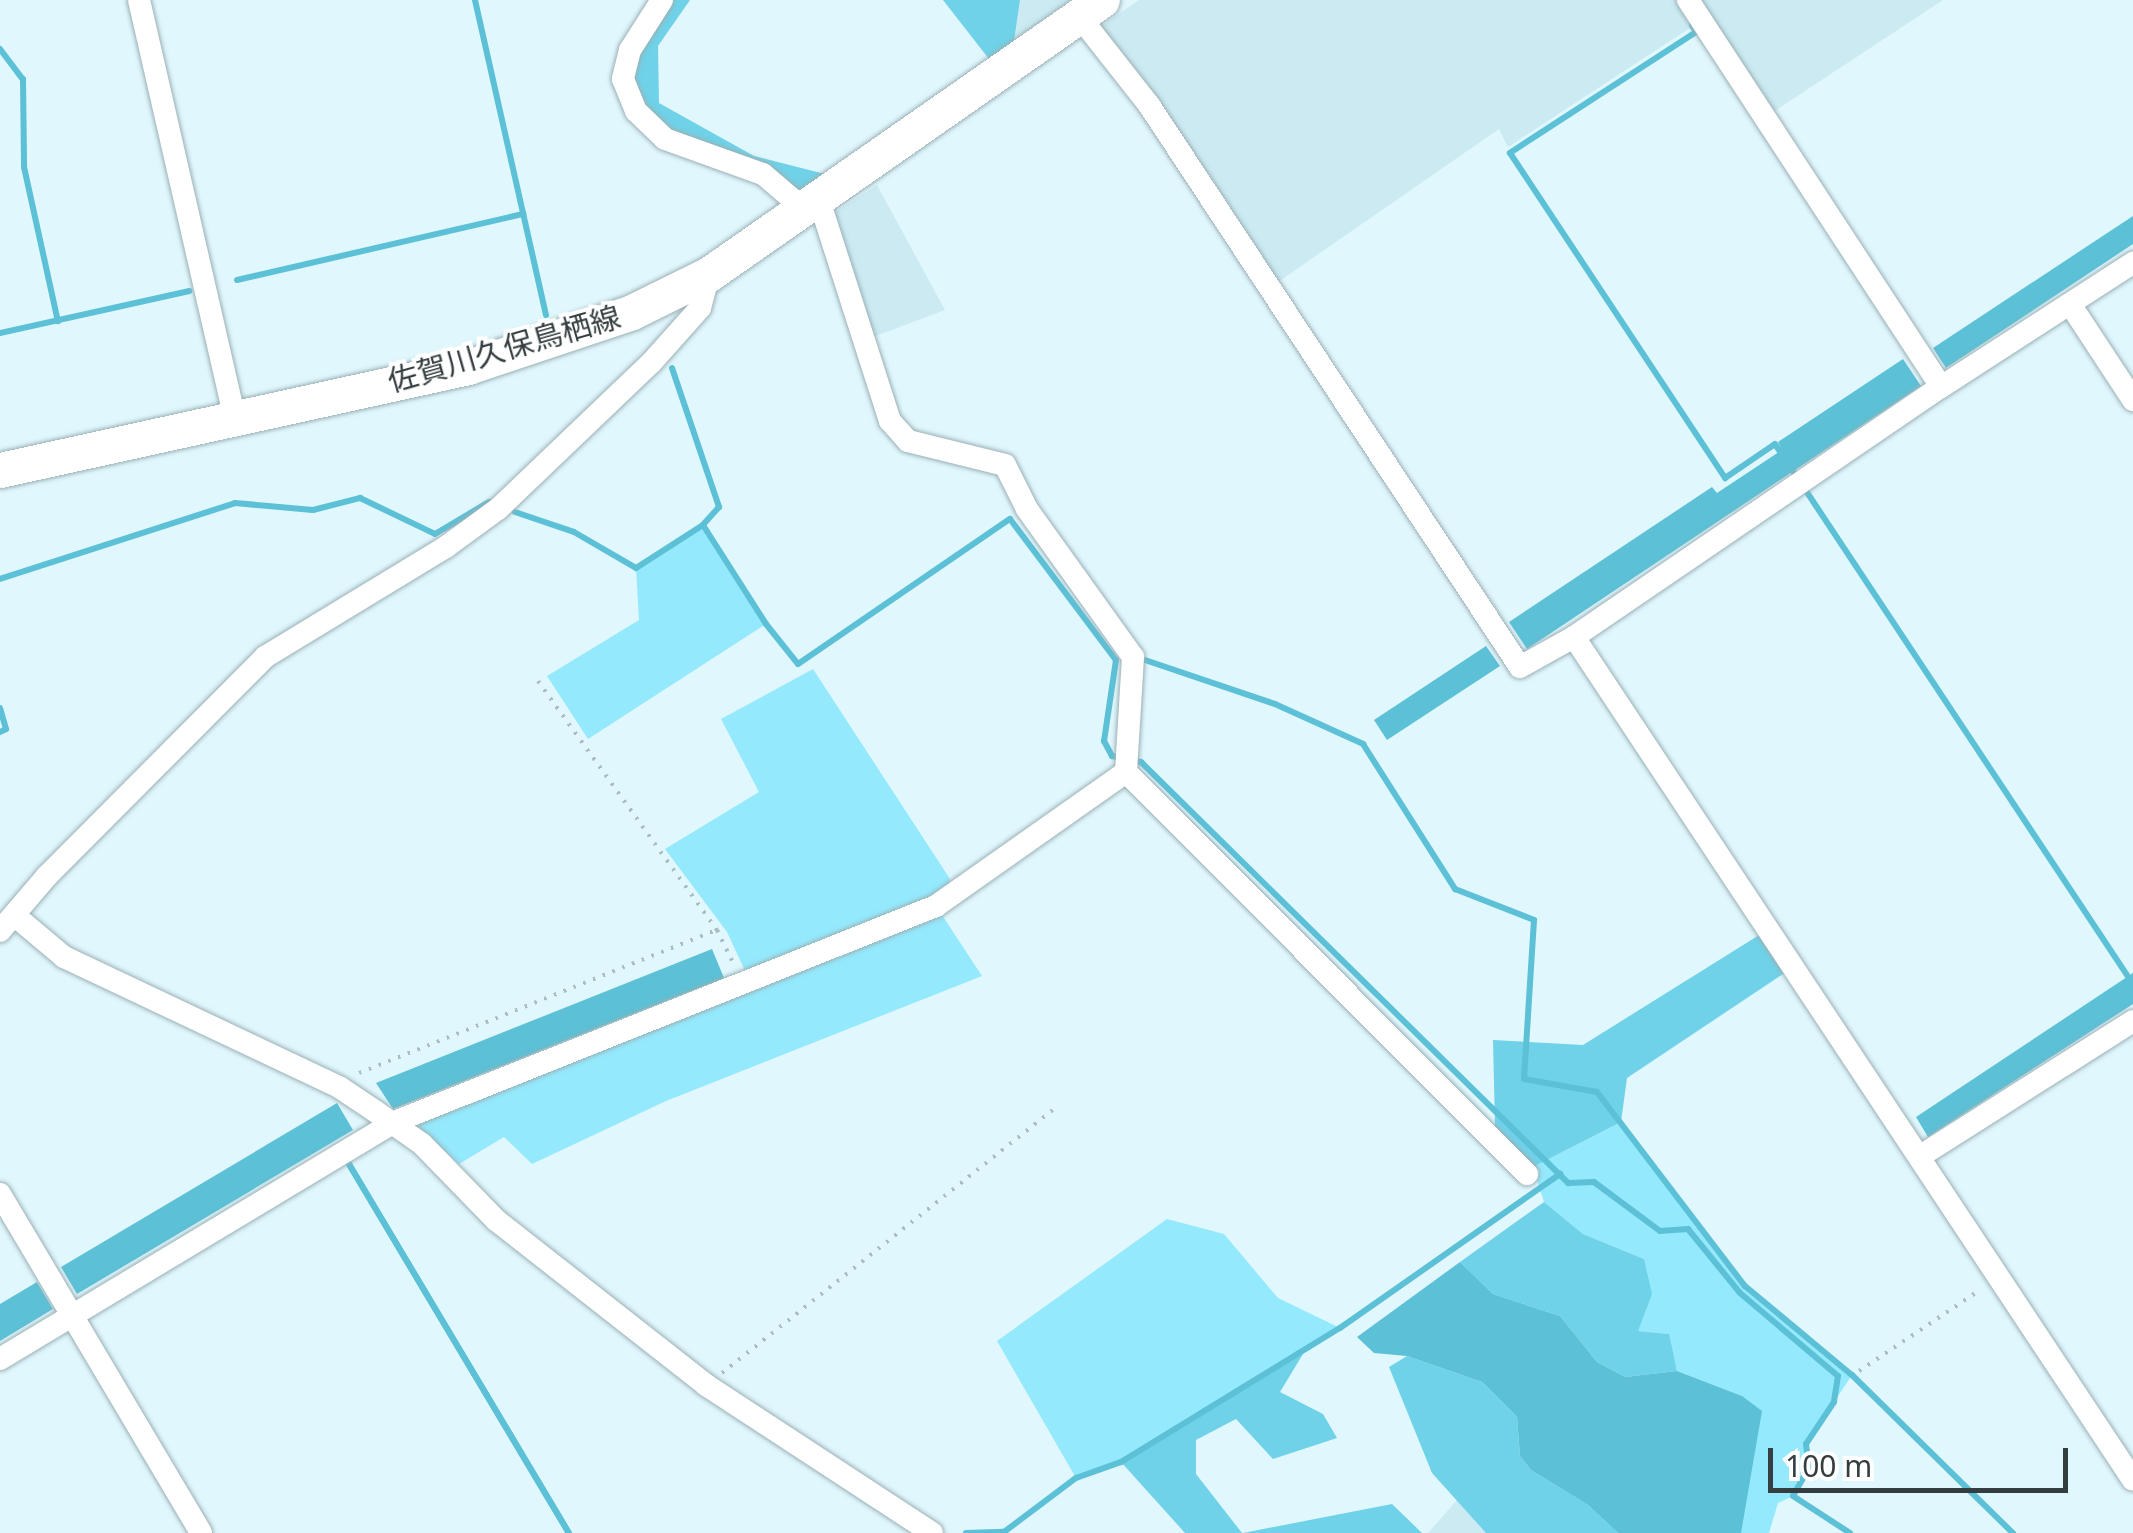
<!DOCTYPE html>
<meta charset="utf-8">
<style>
body{margin:0}
#map{position:relative;width:2133px;height:1533px;overflow:hidden;background:#e0f7fd;font-family:"Noto Sans","Noto Sans JP",sans-serif}
div>[style]{position:absolute}
.built>*{inset:0;background:#cbeaf2}
.green>*{inset:0;background:#94e9fd}
.forest>*{inset:0;background:#6fd2e8}
.water>*{inset:0;background:#5cc0d6}
.stream>*{height:6px;margin:-3px;padding:0 3px;transform-origin:3px;border-radius:3px;background:#5cc0d6}
.path>*{height:4px;margin-top:-2px;transform-origin:0;background:repeating-linear-gradient(90deg,#aabdc1 0 2.5px,transparent 0 10.5px)}
.roads{filter:drop-shadow(0 0 2px #9ab0b5) drop-shadow(0 0 2px #9ab0b5)}
.minor>*{height:22px;margin:-11px;padding:0 11px;transform-origin:11px;border-radius:11px;background:#fff}
.primary>*{height:35px;margin:-17.5px;padding:0 17.5px;transform-origin:17.5px;border-radius:17.5px;background:#fff}
span{translate:-50% -50%;white-space:nowrap;text-align:center;line-height:1.15;-webkit-text-stroke:8px #fff;paint-order:stroke}
.street-label{font-size:30px;color:#343d3f}
.scale{position:absolute;left:1768px;top:1448px;width:300px;height:45px;box-sizing:border-box;border:5px solid #343d3f;border-top:0;padding-left:12px;font-size:30px;line-height:35px;white-space:nowrap;color:#343d3f;-webkit-text-stroke:8px #fff;paint-order:stroke}
</style>
<div id="map">
<div class="built">
<div style="clip-path:polygon(1020px 0,1074px 0,1014px 41px)"></div>
<div style="clip-path:polygon(1139px 0,1943px 0,1761px 120px,1696px 24px,1508px 147px,1499px 129px,1278px 282px,1100px 27px)"></div>
<div style="clip-path:polygon(877px 185px,945px 310px,873px 337px,831px 215px)"></div>
<div style="clip-path:polygon(1457px 1500px,1486px 1533px,1428px 1533px)"></div>
</div>
<div class="green">
<div style="clip-path:polygon(703px 525px,766px 624px,588px 739px,547px 676px,639px 620px,636px 568px)"></div>
<div style="clip-path:polygon(813px 669px,950px 879px,942px 915px,982px 976px,666px 1101px,532px 1164px,504px 1137px,459px 1164px,416px 1125px,753px 988px,727px 932px,665px 849px,759px 792px,721px 719px)"></div>
<div style="clip-path:polygon(1621px 1122px,1745px 1286px,1852px 1375px,1806px 1444px,1809px 1468px,1793px 1496px,1778px 1503px,1769px 1533px,1741px 1533px,1742px 1396px,1677px 1371px,1668px 1334px,1637px 1331px,1644px 1259px,1583px 1234px,1544px 1202px,1533px 1167px)"></div>
<div style="clip-path:polygon(1167px 1219px,1224px 1234px,1278px 1298px,1340px 1328px,1121px 1462px,1076px 1478px,997px 1341px)"></div>
</div>
<div class="forest">
<div style="clip-path:polygon(668px 0,690px 0,658px 46px,659px 103px,754px 156px,825px 174px,798px 191px,667px 132px,648px 115px,632px 82px,637px 50px)"></div>
<div style="clip-path:polygon(943px 0,1020px 0,1014px 41px,989px 59px)"></div>
<div style="clip-path:polygon(1764px 932px,1789px 970px,1627px 1078px,1621px 1122px,1533px 1167px,1495px 1126px,1493px 1040px,1583px 1045px)"></div>
<div style="clip-path:polygon(1544px 1202px,1583px 1234px,1644px 1259px,1652px 1294px,1638px 1331px,1669px 1334px,1677px 1371px,1625px 1377px,1597px 1362px,1560px 1316px,1493px 1294px,1460px 1262px)"></div>
<div style="clip-path:polygon(1306px 1349px,1280px 1392px,1323px 1414px,1337px 1438px,1273px 1459px,1236px 1419px,1196px 1440px,1196px 1474px,1242px 1533px,1185px 1533px,1121px 1462px)"></div>
<div style="clip-path:polygon(1407px 1356px,1482px 1382px,1517px 1417px,1520px 1456px,1531px 1470px,1588px 1505px,1618px 1533px,1486px 1533px,1432px 1473px,1389px 1367px)"></div>
<div style="clip-path:polygon(1392px 1504px,1422px 1533px,1243px 1533px)"></div>
</div>
<div class="water">
<div style="clip-path:polygon(2133px 216px,2133px 244px,1946px 368px,1933px 348px)"></div>
<div style="clip-path:polygon(1903px 359px,1921px 386px,1527px 649px,1509px 622px,1712px 487px,1717px 493px,1782px 450px,1778px 442px)"></div>
<div style="clip-path:polygon(1486px 646px,1500px 666px,1387px 740px,1374px 720px)"></div>
<div style="clip-path:polygon(712px 949px,724px 978px,393px 1109px,376px 1083px)"></div>
<div style="clip-path:polygon(2133px 973px,2133px 1004px,1928px 1137px,1916px 1117px)"></div>
<div style="clip-path:polygon(337px 1103px,353px 1130px,77px 1294px,61px 1267px)"></div>
<div style="clip-path:polygon(1460px 1262px,1493px 1294px,1560px 1316px,1597px 1362px,1625px 1377px,1677px 1371px,1742px 1396px,1762px 1411px,1741px 1533px,1618px 1533px,1588px 1505px,1531px 1470px,1520px 1456px,1517px 1417px,1482px 1382px,1407px 1356px,1374px 1353px,1357px 1337px)"></div>
<div style="clip-path:polygon(37px 1282px,53px 1309px,0 1341px,0 1304px)"></div>
</div>
<div class="stream">
<div style="left:475px;top:0;width:323px;rotate:77.3deg"></div>
<div style="left:1692px;top:25px;width:8px;rotate:60deg"></div>
<div style="left:1696px;top:32px;width:222px;rotate:147deg"></div>
<div style="left:1510px;top:153px;width:390px;rotate:56.5deg"></div>
<div style="left:1725px;top:478px;width:60px;rotate:-34.2deg"></div>
<div style="left:1775px;top:444px;width:648px;rotate:56.46deg"></div>
<div style="left:0;top:49px;width:38px;rotate:53deg"></div>
<div style="left:23px;top:79px;width:88px;rotate:89.3deg"></div>
<div style="left:24px;top:167px;width:158px;rotate:77.6deg"></div>
<div style="left:237px;top:280px;width:294px;rotate:-13deg"></div>
<div style="left:0;top:333px;width:194px;rotate:-12.5deg"></div>
<div style="left:672px;top:368px;width:147px;rotate:71.3deg"></div>
<div style="left:719px;top:507px;width:24px;rotate:132deg"></div>
<div style="left:703px;top:525px;width:117px;rotate:57.5deg"></div>
<div style="left:766px;top:624px;width:51px;rotate:51.3deg"></div>
<div style="left:798px;top:664px;width:257px;rotate:-34.4deg"></div>
<div style="left:1010px;top:519px;width:176px;rotate:53.1deg"></div>
<div style="left:1116px;top:660px;width:82px;rotate:98.4deg"></div>
<div style="left:1104px;top:741px;width:17px;rotate:62deg"></div>
<div style="left:1112px;top:756px;width:30px;rotate:12deg"></div>
<div style="left:1141px;top:762px;width:600px;rotate:44.59deg"></div>
<div style="left:1568px;top:1183px;width:26px;rotate:-2deg"></div>
<div style="left:1594px;top:1182px;width:82px;rotate:36.6deg"></div>
<div style="left:1660px;top:1231px;width:28px;rotate:-4deg"></div>
<div style="left:1688px;top:1229px;width:82px;rotate:50.9deg"></div>
<div style="left:1740px;top:1293px;width:128px;rotate:40.3deg"></div>
<div style="left:1838px;top:1376px;width:26px;rotate:99deg"></div>
<div style="left:1834px;top:1402px;width:50px;rotate:123.7deg"></div>
<div style="left:1806px;top:1444px;width:24px;rotate:83deg"></div>
<div style="left:1809px;top:1468px;width:32px;rotate:120deg"></div>
<div style="left:1793px;top:1496px;width:68px;rotate:33deg"></div>
<div style="left:515px;top:512px;width:62px;rotate:18.7deg"></div>
<div style="left:574px;top:532px;width:72px;rotate:30.1deg"></div>
<div style="left:636px;top:568px;width:80px;rotate:-32.7deg"></div>
<div style="left:0;top:579px;width:247px;rotate:-17.9deg"></div>
<div style="left:235px;top:503px;width:78px;rotate:5.1deg"></div>
<div style="left:313px;top:510px;width:49px;rotate:-14.3deg"></div>
<div style="left:360px;top:498px;width:83px;rotate:25.6deg"></div>
<div style="left:435px;top:534px;width:63px;rotate:-30.7deg"></div>
<div style="left:1145px;top:660px;width:137px;rotate:18.7deg"></div>
<div style="left:1275px;top:704px;width:97px;rotate:24.4deg"></div>
<div style="left:1363px;top:744px;width:172px;rotate:57.6deg"></div>
<div style="left:1455px;top:889px;width:85px;rotate:21.4deg"></div>
<div style="left:1534px;top:920px;width:159px;rotate:93.6deg"></div>
<div style="left:1524px;top:1079px;width:74px;rotate:10.1deg"></div>
<div style="left:1597px;top:1092px;width:244px;rotate:52.7deg"></div>
<div style="left:1745px;top:1286px;width:139px;rotate:39.8deg"></div>
<div style="left:1852px;top:1375px;width:226px;rotate:44.5deg"></div>
<div style="left:0;top:708px;width:22px;rotate:74deg"></div>
<div style="left:6px;top:729px;width:7px;rotate:153deg"></div>
<div style="left:569px;top:1533px;width:433px;rotate:-120.8deg"></div>
<div style="left:347px;top:1161px;width:433px;rotate:59.2deg"></div>
<div style="left:966px;top:1533px;width:38px;rotate:-2deg"></div>
<div style="left:1004px;top:1532px;width:90px;rotate:-36.9deg"></div>
<div style="left:1076px;top:1478px;width:48px;rotate:-19.6deg"></div>
<div style="left:1121px;top:1462px;width:257px;rotate:-31.5deg"></div>
<div style="left:1340px;top:1328px;width:269px;rotate:-35deg"></div>
</div>
<div class="path">
<div style="left:538px;top:681px;width:307px;rotate:54.3deg"></div>
<div style="left:717px;top:930px;width:39px;rotate:64deg"></div>
<div style="left:359px;top:1073px;width:386px;rotate:-21.8deg"></div>
<div style="left:1859px;top:1371px;width:146px;rotate:-33.8deg"></div>
<div style="left:722px;top:1373px;width:424px;rotate:-38.5deg"></div>
</div>
<div class="roads">
<div class="minor">
<div style="left:139px;top:0;width:429px;rotate:77.1deg"></div>
<div style="left:662px;top:0;width:59px;rotate:122.6deg"></div>
<div style="left:630px;top:50px;width:30px;rotate:104deg"></div>
<div style="left:623px;top:79px;width:35px;rotate:68deg"></div>
<div style="left:636px;top:111px;width:40px;rotate:44deg"></div>
<div style="left:665px;top:139px;width:104px;rotate:19.7deg"></div>
<div style="left:763px;top:174px;width:54px;rotate:40.5deg"></div>
<div style="left:1688px;top:0;width:462px;rotate:56.8deg"></div>
<div style="left:1079px;top:16px;width:113px;rotate:51.8deg"></div>
<div style="left:1149px;top:105px;width:673px;rotate:56.57deg"></div>
<div style="left:1520px;top:667px;width:62px;rotate:-29.1deg"></div>
<div style="left:1574px;top:637px;width:444px;rotate:-34.3deg"></div>
<div style="left:1941px;top:387px;width:229px;rotate:-32.9deg"></div>
<div style="left:819px;top:200px;width:232px;rotate:72.2deg"></div>
<div style="left:890px;top:421px;width:27px;rotate:48deg"></div>
<div style="left:908px;top:441px;width:100px;rotate:13.9deg"></div>
<div style="left:1005px;top:465px;width:49px;rotate:63.4deg"></div>
<div style="left:1027px;top:509px;width:182px;rotate:54.4deg"></div>
<div style="left:1133px;top:657px;width:115px;rotate:93.5deg"></div>
<div style="left:1126px;top:772px;width:568px;rotate:45.07deg"></div>
<div style="left:2070px;top:304px;width:115px;rotate:56.7deg"></div>
<div style="left:1574px;top:637px;width:1011px;rotate:56.45deg"></div>
<div style="left:14px;top:915px;width:65px;rotate:40deg"></div>
<div style="left:64px;top:957px;width:304px;rotate:25.3deg"></div>
<div style="left:339px;top:1087px;width:43px;rotate:33.7deg"></div>
<div style="left:375px;top:1111px;width:57px;rotate:35.1deg"></div>
<div style="left:422px;top:1144px;width:107px;rotate:45.8deg"></div>
<div style="left:497px;top:1221px;width:266px;rotate:38.1deg"></div>
<div style="left:706px;top:1385px;width:270px;rotate:33.2deg"></div>
<div style="left:0;top:931px;width:72px;rotate:-49.5deg"></div>
<div style="left:47px;top:876px;width:309px;rotate:-45.1deg"></div>
<div style="left:265px;top:657px;width:212px;rotate:-31.3deg"></div>
<div style="left:446px;top:547px;width:64px;rotate:-36.2deg"></div>
<div style="left:498px;top:509px;width:211px;rotate:-43.7deg"></div>
<div style="left:651px;top:363px;width:74px;rotate:-48.3deg"></div>
<div style="left:700px;top:308px;width:35px;rotate:-75deg"></div>
<div style="left:1922px;top:1155px;width:250px;rotate:-32.4deg"></div>
<div style="left:0;top:1194px;width:394px;rotate:59.3deg"></div>
<div style="left:0;top:1359px;width:458px;rotate:-31deg"></div>
<div style="left:392px;top:1123px;width:586px;rotate:-21.75deg"></div>
<div style="left:936px;top:906px;width:232px;rotate:-35.2deg"></div>
</div>
<div class="primary">
<div style="left:0;top:470px;width:479px;rotate:-12.4deg"></div>
<div style="left:468px;top:367px;width:173px;rotate:-18.5deg"></div>
<div style="left:632px;top:312px;width:86px;rotate:-26.3deg"></div>
<div style="left:709px;top:274px;width:479px;rotate:-34.9deg"></div>
</div>
</div>
<div class="street-label">
<span style="left:504px;top:349px;rotate:-16deg">佐賀川久保鳥栖線</span>
</div>
<div class="scale">100 m</div>
</div>
